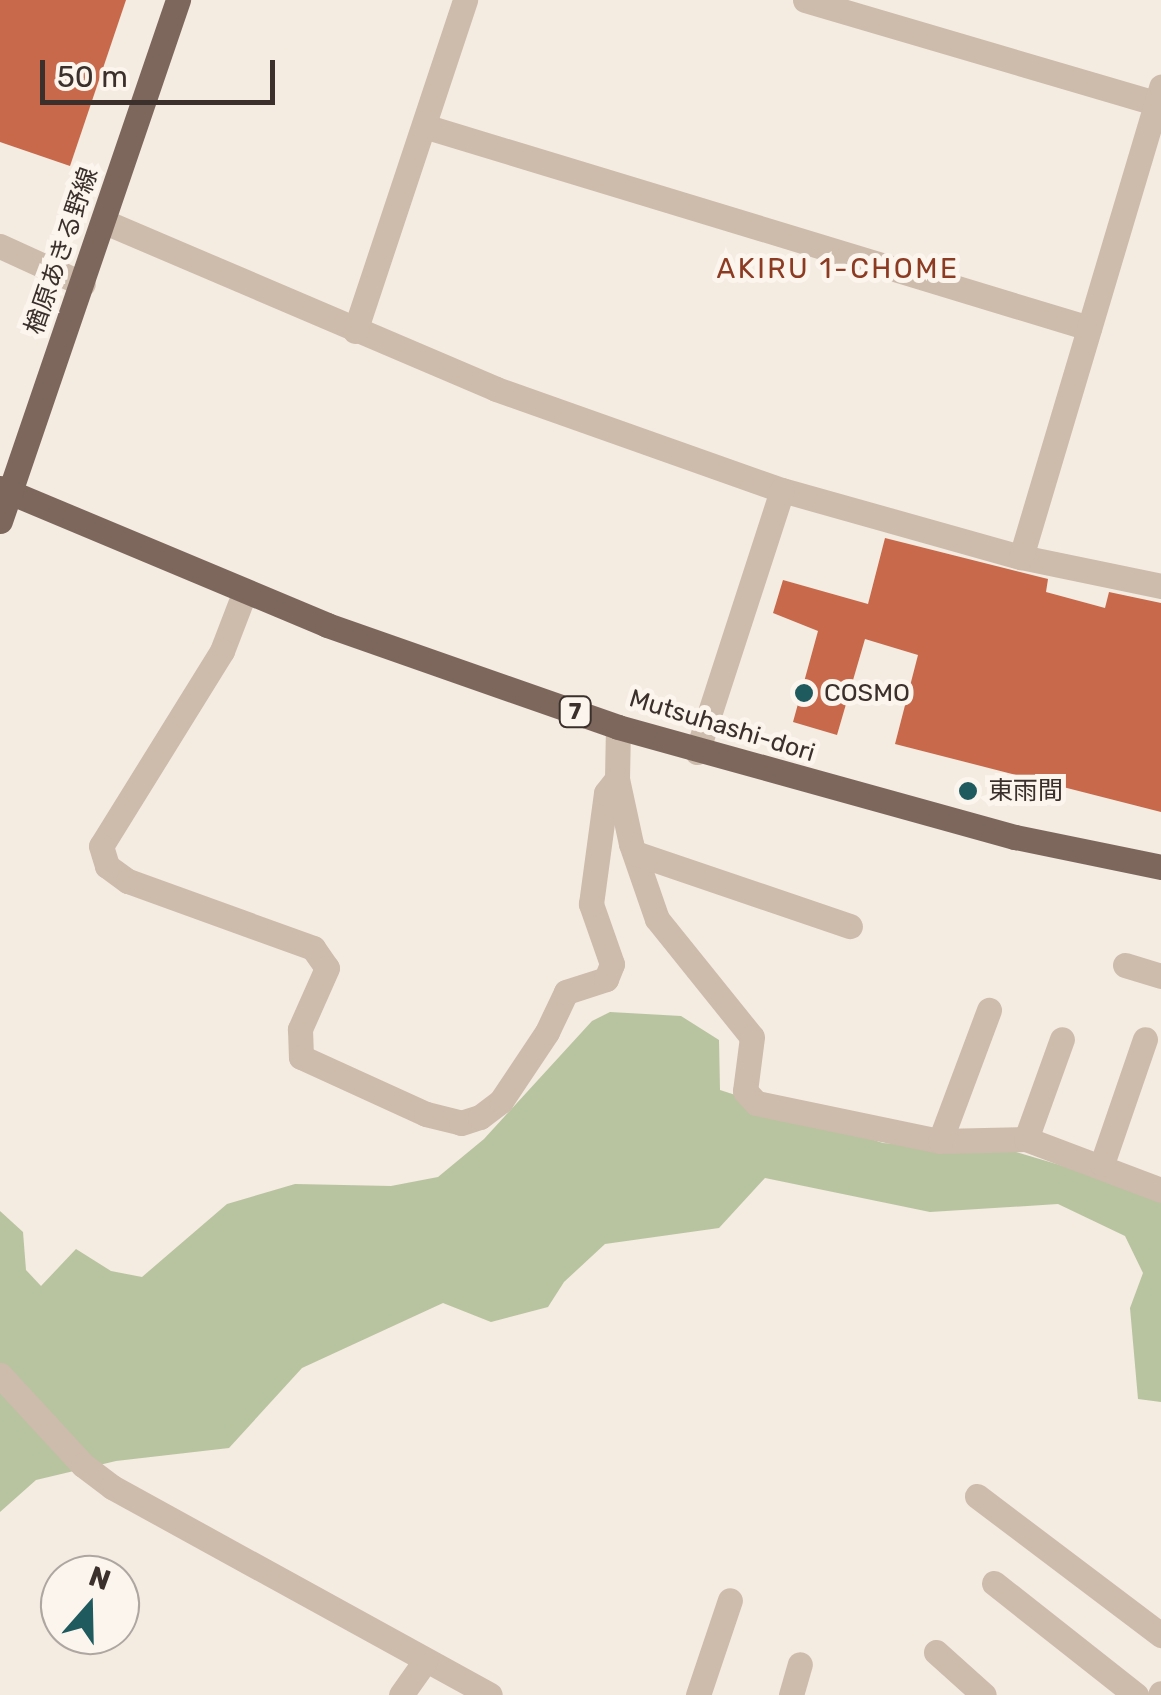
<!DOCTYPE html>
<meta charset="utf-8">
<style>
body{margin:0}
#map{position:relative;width:1161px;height:1695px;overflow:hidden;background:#f4ebe1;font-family:Rubik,"Noto Sans JP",sans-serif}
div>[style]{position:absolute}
.green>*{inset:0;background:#b8c4a0}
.building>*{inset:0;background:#c8694b}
.minor>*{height:25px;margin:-12.5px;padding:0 12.5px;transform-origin:12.5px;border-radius:12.5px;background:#cdbbac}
.major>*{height:25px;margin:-12.5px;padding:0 12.5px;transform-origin:12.5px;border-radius:12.5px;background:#7d675c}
.dots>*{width:28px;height:28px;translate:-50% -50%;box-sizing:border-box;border:5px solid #fbf5ee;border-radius:50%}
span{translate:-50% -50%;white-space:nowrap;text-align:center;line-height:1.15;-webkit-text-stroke:10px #fbf5ee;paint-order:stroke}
.shield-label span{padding:2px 8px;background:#fbf5ee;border:2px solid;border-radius:8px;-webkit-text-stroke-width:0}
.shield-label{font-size:22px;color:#3b302b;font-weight:700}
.street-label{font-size:25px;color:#3b302b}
.poi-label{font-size:25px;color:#3b302b}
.left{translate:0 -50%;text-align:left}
.neighbourhood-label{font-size:28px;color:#8c3b22;letter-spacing:2.5px}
.north{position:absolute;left:40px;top:1555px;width:100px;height:100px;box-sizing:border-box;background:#fbf5ee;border:2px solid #aea6a0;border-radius:50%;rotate:20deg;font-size:28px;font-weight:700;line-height:40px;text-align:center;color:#3b302b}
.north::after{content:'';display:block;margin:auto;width:35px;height:45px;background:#1f5a5e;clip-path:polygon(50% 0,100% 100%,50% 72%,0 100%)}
.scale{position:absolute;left:40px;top:60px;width:235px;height:45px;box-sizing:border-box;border:5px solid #3b302b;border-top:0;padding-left:12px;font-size:30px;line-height:35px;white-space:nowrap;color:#3b302b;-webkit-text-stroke:8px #fbf5ee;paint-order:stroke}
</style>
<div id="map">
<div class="green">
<div style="clip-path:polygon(610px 1012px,681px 1016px,719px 1040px,720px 1090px,883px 1143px,1016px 1152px,1161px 1195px,1161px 1402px,1138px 1399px,1130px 1308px,1143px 1273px,1125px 1236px,1058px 1204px,930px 1212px,765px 1178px,719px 1228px,605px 1244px,564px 1282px,548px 1307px,491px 1322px,443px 1303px,302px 1368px,229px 1448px,116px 1461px,36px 1480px,0 1512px,0 1211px,23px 1232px,26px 1270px,41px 1286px,76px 1249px,111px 1271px,142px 1277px,227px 1204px,295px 1184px,391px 1186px,438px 1177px,484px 1139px,592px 1021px)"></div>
</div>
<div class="building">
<div style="clip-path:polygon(0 0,126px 0,70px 166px,0 142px)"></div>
<div style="clip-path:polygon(885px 538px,1048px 579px,1046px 592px,1105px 608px,1109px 592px,1161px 603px,1161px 812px,895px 744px,918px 655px,865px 639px,837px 735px,793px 722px,818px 631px,773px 613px,783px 580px,868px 604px)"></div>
</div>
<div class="minor">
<div style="left:805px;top:0;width:371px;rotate:16.4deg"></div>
<div style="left:424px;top:126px;width:695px;rotate:16.9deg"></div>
<div style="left:105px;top:222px;width:425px;rotate:23.1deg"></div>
<div style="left:496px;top:389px;width:303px;rotate:19.5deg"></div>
<div style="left:782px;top:490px;width:248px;rotate:15.7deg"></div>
<div style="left:1021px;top:557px;width:143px;rotate:11.7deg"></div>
<div style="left:0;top:246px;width:91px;rotate:24.6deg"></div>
<div style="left:355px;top:331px;width:349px;rotate:-71.6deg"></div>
<div style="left:1021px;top:557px;width:491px;rotate:-73.4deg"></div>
<div style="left:245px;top:591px;width:64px;rotate:111deg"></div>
<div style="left:222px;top:651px;width:229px;rotate:121.8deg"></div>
<div style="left:101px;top:846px;width:21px;rotate:73deg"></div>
<div style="left:107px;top:866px;width:26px;rotate:36deg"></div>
<div style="left:128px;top:881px;width:197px;rotate:19.9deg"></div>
<div style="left:313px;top:948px;width:24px;rotate:55deg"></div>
<div style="left:327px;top:968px;width:67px;rotate:113.9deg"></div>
<div style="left:300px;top:1029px;width:28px;rotate:88deg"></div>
<div style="left:301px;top:1057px;width:137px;rotate:24.5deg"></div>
<div style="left:426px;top:1114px;width:36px;rotate:14deg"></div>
<div style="left:461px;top:1123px;width:20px;rotate:-18deg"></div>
<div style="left:480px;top:1117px;width:26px;rotate:-37deg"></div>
<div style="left:501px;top:1101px;width:83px;rotate:-56.3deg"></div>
<div style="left:547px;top:1032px;width:44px;rotate:-64.6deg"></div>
<div style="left:566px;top:992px;width:42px;rotate:-18deg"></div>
<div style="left:606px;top:979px;width:16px;rotate:-68deg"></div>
<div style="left:612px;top:964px;width:64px;rotate:-109.3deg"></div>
<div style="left:591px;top:904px;width:112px;rotate:-82.3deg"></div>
<div style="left:606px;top:793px;width:18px;rotate:-52deg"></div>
<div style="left:618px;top:727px;width:52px;rotate:91.1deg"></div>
<div style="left:617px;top:779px;width:66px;rotate:77.8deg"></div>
<div style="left:631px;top:844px;width:79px;rotate:70.9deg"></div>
<div style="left:657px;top:919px;width:151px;rotate:51.2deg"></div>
<div style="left:752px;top:1037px;width:54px;rotate:97.4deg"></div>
<div style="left:745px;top:1091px;width:16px;rotate:47deg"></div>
<div style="left:756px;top:1103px;width:188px;rotate:11.7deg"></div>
<div style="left:940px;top:1141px;width:86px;rotate:-1.3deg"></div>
<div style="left:1026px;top:1139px;width:144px;rotate:20.7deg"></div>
<div style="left:697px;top:752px;width:275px;rotate:-72deg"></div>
<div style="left:635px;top:853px;width:227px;rotate:18.8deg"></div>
<div style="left:1125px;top:965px;width:38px;rotate:17deg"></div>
<div style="left:1026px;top:1139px;width:106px;rotate:-70.2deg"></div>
<div style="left:940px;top:1141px;width:140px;rotate:-69.5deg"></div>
<div style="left:1102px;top:1164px;width:132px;rotate:-71deg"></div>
<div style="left:0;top:1375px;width:122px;rotate:47.3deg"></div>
<div style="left:83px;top:1465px;width:36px;rotate:37deg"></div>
<div style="left:112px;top:1487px;width:431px;rotate:28.8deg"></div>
<div style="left:977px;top:1496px;width:231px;rotate:37.1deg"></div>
<div style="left:994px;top:1583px;width:181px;rotate:38.3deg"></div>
<div style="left:936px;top:1652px;width:64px;rotate:41.9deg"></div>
<div style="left:401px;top:1695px;width:42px;rotate:-54.8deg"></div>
<div style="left:698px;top:1695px;width:100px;rotate:-71.4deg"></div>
<div style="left:791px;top:1695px;width:32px;rotate:-74deg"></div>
<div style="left:1160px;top:1695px;width:2px;rotate:-63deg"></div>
</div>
<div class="major">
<div style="left:0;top:488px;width:355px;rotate:22.7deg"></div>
<div style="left:327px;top:625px;width:308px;rotate:19.3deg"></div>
<div style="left:618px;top:727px;width:412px;rotate:15.5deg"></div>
<div style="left:1015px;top:837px;width:149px;rotate:11.6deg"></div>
<div style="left:0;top:521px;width:551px;rotate:-71.14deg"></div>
</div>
<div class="dots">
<div style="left:804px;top:693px;background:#1f5a5e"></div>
<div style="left:968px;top:791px;background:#1f5a5e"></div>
</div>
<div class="shield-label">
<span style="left:575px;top:712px">7</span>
</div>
<div class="street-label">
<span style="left:62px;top:251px;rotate:-71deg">楢原あきる野線</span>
<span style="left:722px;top:726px;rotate:17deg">Mutsuhashi-dori</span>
</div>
<div class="poi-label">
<span class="left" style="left:824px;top:693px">COSMO</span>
<span class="left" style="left:988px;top:791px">東雨間</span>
</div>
<div class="neighbourhood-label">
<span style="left:838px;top:269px">AKIRU 1-CHOME</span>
</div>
<div class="north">N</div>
<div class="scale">50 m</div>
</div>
